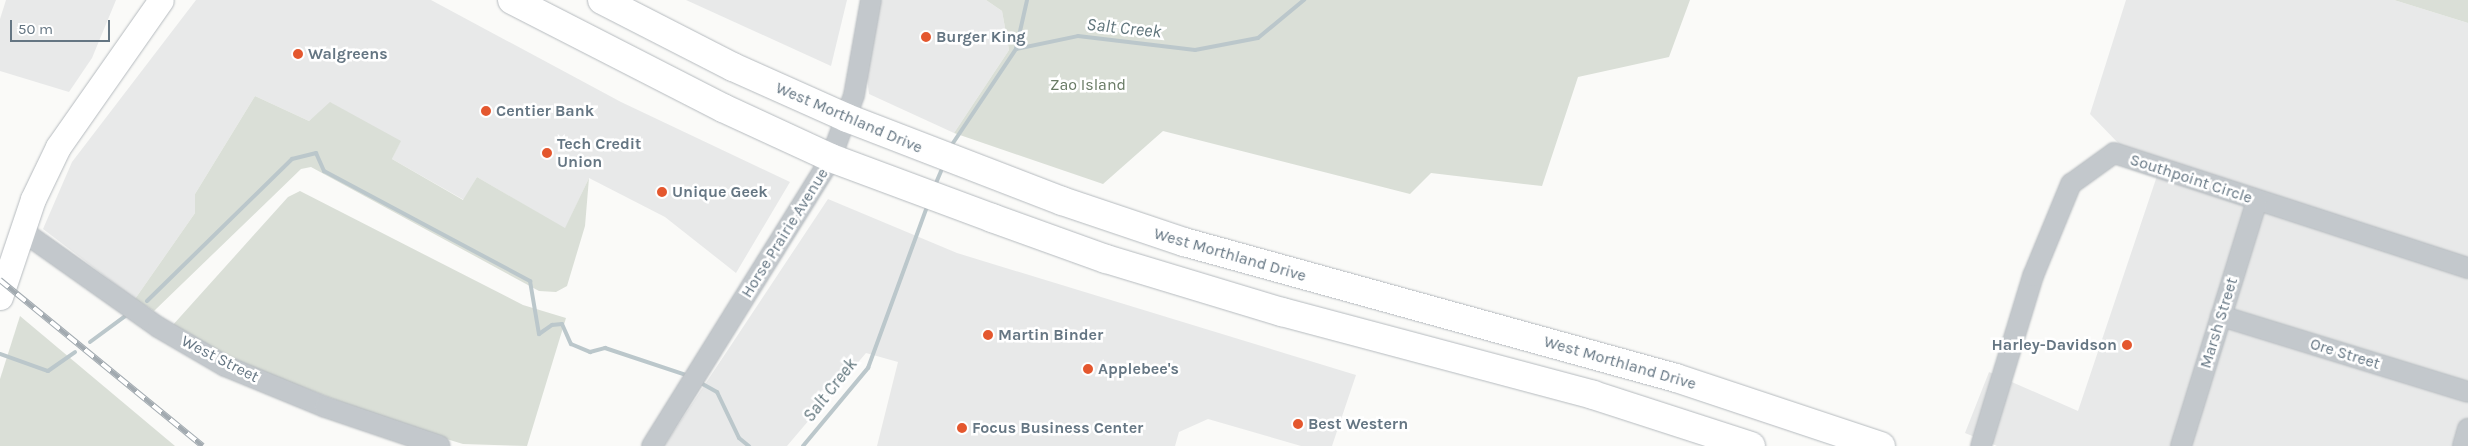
<!DOCTYPE html>
<style>
body{margin:0}
#map{position:relative;width:2468px;height:446px;overflow:hidden;background:#fafaf8;font-family:Karla,sans-serif}
div>[style]{position:absolute}
.built>*{inset:0;background:#e8e9e9}
.green>*{inset:0;background:#dadfd7}
.stream>*{height:4px;margin:-2px;padding:0 2px;transform-origin:2px;border-radius:2px;background:#bbc7cb}
.roads{filter:drop-shadow(0 0 1px #b5babe) drop-shadow(0 0 1px #b5babe)}
.minor>*{height:20px;margin:-10px;padding:0 10px;transform-origin:10px;border-radius:10px;background:#c3c8cc}
.major>*{height:25px;margin:-12.5px;padding:0 12.5px;transform-origin:12.5px;border-radius:12.5px;background:#fff}
.highway>*{height:28px;margin:-14px;padding:0 14px;transform-origin:14px;border-radius:14px;background:#fff}
.rail>*{height:5.5px;margin-top:-2.75px;transform-origin:0;background:repeating-linear-gradient(90deg,#fff 0 11px,#a2aab0 0 22px);box-sizing:border-box;border-block:1px solid #a2aab0}
.dots>*{width:14px;height:14px;translate:-50% -50%;box-sizing:border-box;border:2px solid #fff;border-radius:50%}
span{translate:-50% -50%;white-space:nowrap;text-align:center;line-height:1.15;-webkit-text-stroke:5px #fff;paint-order:stroke}
.poi-label{font-size:16px;color:#657683;font-weight:700}
.left{translate:0 -50%;text-align:left}
.right{translate:-100% -50%;text-align:right}
.park-label{font-size:16px;color:#687a64}
.street-label{font-size:16px;color:#657683}
.water-label{font-size:18px;color:#60757c;font-style:italic}
.scale{position:absolute;left:10px;top:20px;width:100px;height:22px;box-sizing:border-box;border:2px solid #657683;border-top:0;padding-left:6px;font-size:15px;line-height:18px;white-space:nowrap;color:#657683;-webkit-text-stroke:4px #fff;paint-order:stroke}
</style>
<div id="map">
<div class="built">
<div style="clip-path:polygon(6px 0,116px 0,92px 58px,69px 92px,0 71px,0 19px)"></div>
<div style="clip-path:polygon(196px 0,431px 0,621px 102px,790px 182px,736px 273px,665px 217px,589px 178px,565px 229px,477px 177px,464px 200px,392px 159px,400px 142px,331px 103px,309px 121px,255px 96px,195px 194px,195px 213px,135px 299px,43px 229px,72px 162px)"></div>
<div style="clip-path:polygon(686px 0,847px 0,831px 66px)"></div>
<div style="clip-path:polygon(881px 0,986px 0,1002px 11px,1009px 50px,954px 133px,869px 94px,867px 78px)"></div>
<div style="clip-path:polygon(2126px 0,2394px 0,2468px 23px,2468px 446px,1997px 446px,1965px 433px,1989px 372px,2078px 411px,2162px 161px,2122px 147px,2090px 114px)"></div>
<div style="clip-path:polygon(828px 199px,957px 253px,1356px 375px,1332px 446px,1301px 446px,1208px 419px,1179px 432px,1175px 446px,877px 446px,898px 362px,866px 353px,787px 446px,664px 446px)"></div>
</div>
<div class="green">
<div style="clip-path:polygon(986px 0,1690px 0,1669px 57px,1578px 77px,1542px 186px,1431px 173px,1410px 194px,1163px 131px,1103px 184px,954px 133px,1009px 50px,1002px 11px)"></div>
<div style="clip-path:polygon(2394px 0,2468px 0,2468px 23px)"></div>
<div style="clip-path:polygon(255px 96px,309px 121px,330px 102px,401px 141px,392px 159px,463px 200px,477px 177px,565px 228px,589px 178px,585px 226px,567px 286px,556px 292px,539px 291px,311px 167px,301px 169px,154px 311px,135px 299px,195px 213px,195px 194px)"></div>
<div style="clip-path:polygon(300px 191px,523px 305px,566px 318px,527px 446px,463px 444px,407px 427px,224px 357px,172px 326px,288px 197px)"></div>
<div style="clip-path:polygon(20px 316px,175px 446px,0 446px,0 379px)"></div>
</div>
<div class="stream">
<div style="left:1016px;top:49px;width:50px;rotate:-77.3deg"></div>
<div style="left:951px;top:146px;width:117px;rotate:-56.2deg"></div>
<div style="left:1016px;top:49px;width:63px;rotate:-11.8deg"></div>
<div style="left:1078px;top:36px;width:118px;rotate:6.8deg"></div>
<div style="left:1195px;top:50px;width:64px;rotate:-10.8deg"></div>
<div style="left:1258px;top:38px;width:60px;rotate:-39.6deg"></div>
<div style="left:936px;top:183px;width:13px;rotate:-67deg"></div>
<div style="left:147px;top:301px;width:203px;rotate:-44.4deg"></div>
<div style="left:292px;top:159px;width:25px;rotate:-14deg"></div>
<div style="left:316px;top:153px;width:20px;rotate:66deg"></div>
<div style="left:324px;top:171px;width:234px;rotate:28.1deg"></div>
<div style="left:530px;top:281px;width:54px;rotate:80.4deg"></div>
<div style="left:539px;top:334px;width:16px;rotate:-35deg"></div>
<div style="left:552px;top:325px;width:10px;rotate:-6deg"></div>
<div style="left:562px;top:324px;width:22px;rotate:66deg"></div>
<div style="left:571px;top:344px;width:21px;rotate:23deg"></div>
<div style="left:590px;top:352px;width:16px;rotate:-15deg"></div>
<div style="left:605px;top:348px;width:89px;rotate:18.4deg"></div>
<div style="left:90px;top:342px;width:47px;rotate:-36.4deg"></div>
<div style="left:0;top:354px;width:51px;rotate:19.5deg"></div>
<div style="left:48px;top:371px;width:33px;rotate:-35deg"></div>
<div style="left:699px;top:382px;width:21px;rotate:29deg"></div>
<div style="left:717px;top:392px;width:51px;rotate:64.4deg"></div>
<div style="left:739px;top:438px;width:13px;rotate:39deg"></div>
<div style="left:803px;top:446px;width:102px;rotate:-50.2deg"></div>
<div style="left:868px;top:368px;width:171px;rotate:-69.9deg"></div>
</div>
<div class="roads">
<div class="minor">
<div style="left:21px;top:230px;width:168px;rotate:35.3deg"></div>
<div style="left:158px;top:327px;width:78px;rotate:30.2deg"></div>
<div style="left:225px;top:366px;width:108px;rotate:22.3deg"></div>
<div style="left:325px;top:407px;width:121px;rotate:18.7deg"></div>
<div style="left:2221px;top:316px;width:258px;rotate:17.1deg"></div>
<div style="left:652px;top:446px;width:339px;rotate:-58.1deg"></div>
<div style="left:831px;top:158px;width:67px;rotate:-69.9deg"></div>
<div style="left:854px;top:95px;width:97px;rotate:-79.9deg"></div>
<div style="left:1981px;top:446px;width:178px;rotate:-73deg"></div>
<div style="left:2033px;top:276px;width:100px;rotate:-67.6deg"></div>
<div style="left:2071px;top:184px;width:53px;rotate:-35.8deg"></div>
<div style="left:2114px;top:153px;width:372px;rotate:18deg"></div>
<div style="left:2181px;top:446px;width:257px;rotate:-72.8deg"></div>
<div style="left:2463px;top:446px;width:18px;rotate:-74deg"></div>
</div>
<div class="major">
<div style="left:0;top:297px;width:103px;rotate:-71.4deg"></div>
<div style="left:33px;top:199px;width:58px;rotate:-64.3deg"></div>
<div style="left:58px;top:147px;width:179px;rotate:-55deg"></div>
</div>
<div class="highway">
<div style="left:512px;top:0;width:237px;rotate:27.1deg"></div>
<div style="left:723px;top:108px;width:119px;rotate:24.8deg"></div>
<div style="left:831px;top:158px;width:172px;rotate:20.4deg"></div>
<div style="left:992px;top:218px;width:121px;rotate:19.8deg"></div>
<div style="left:1106px;top:259px;width:184px;rotate:16.8deg"></div>
<div style="left:1282px;top:312px;width:322px;rotate:14.9deg"></div>
<div style="left:1593px;top:395px;width:166px;rotate:17.9deg"></div>
<div style="left:602px;top:0;width:147px;rotate:27.1deg"></div>
<div style="left:733px;top:67px;width:125px;rotate:24.1deg"></div>
<div style="left:847px;top:118px;width:230px;rotate:21.1deg"></div>
<div style="left:1062px;top:201px;width:129px;rotate:18.6deg"></div>
<div style="left:1184px;top:242px;width:510px;rotate:15.45deg"></div>
<div style="left:1676px;top:378px;width:216px;rotate:18.4deg"></div>
</div>
</div>
<div class="rail">
<div style="left:0;top:280px;width:262px;rotate:39.3deg"></div>
</div>
<div class="dots">
<div style="left:926px;top:37px;background:#e4572e"></div>
<div style="left:298px;top:54px;background:#e4572e"></div>
<div style="left:486px;top:111px;background:#e4572e"></div>
<div style="left:547px;top:153px;background:#e4572e"></div>
<div style="left:662px;top:192px;background:#e4572e"></div>
<div style="left:988px;top:335px;background:#e4572e"></div>
<div style="left:2127px;top:345px;background:#e4572e"></div>
<div style="left:1088px;top:369px;background:#e4572e"></div>
<div style="left:1298px;top:424px;background:#e4572e"></div>
<div style="left:962px;top:428px;background:#e4572e"></div>
</div>
<div class="poi-label">
<span class="left" style="left:936px;top:37px">Burger King</span>
<span class="left" style="left:308px;top:54px">Walgreens</span>
<span class="left" style="left:496px;top:111px">Centier Bank</span>
<span class="left" style="left:557px;top:153px">Tech Credit<br>Union</span>
<span class="left" style="left:672px;top:192px">Unique Geek</span>
<span class="left" style="left:998px;top:335px">Martin Binder</span>
<span class="right" style="left:2117px;top:345px">Harley-Davidson</span>
<span class="left" style="left:1098px;top:369px">Applebee's</span>
<span class="left" style="left:1308px;top:424px">Best Western</span>
<span class="left" style="left:972px;top:428px">Focus Business Center</span>
</div>
<div class="park-label">
<span style="left:1088px;top:85px">Zao Island</span>
</div>
<div class="street-label">
<span style="left:849px;top:118px;rotate:23deg">West Morthland Drive</span>
<span style="left:2191px;top:179px;rotate:18deg">Southpoint Circle</span>
<span style="left:785px;top:233px;rotate:-58deg">Horse Prairie Avenue</span>
<span style="left:1230px;top:255px;rotate:16deg">West Morthland Drive</span>
<span style="left:2219px;top:323px;rotate:-73deg">Marsh Street</span>
<span style="left:2345px;top:354px;rotate:17deg">Ore Street</span>
<span style="left:220px;top:359px;rotate:27deg">West Street</span>
<span style="left:1620px;top:363px;rotate:16deg">West Morthland Drive</span>
</div>
<div class="water-label">
<span style="left:1124px;top:28px;rotate:6deg">Salt Creek</span>
<span style="left:830px;top:390px;rotate:-52deg">Salt Creek</span>
</div>
<div class="scale">50 m</div>
</div>
